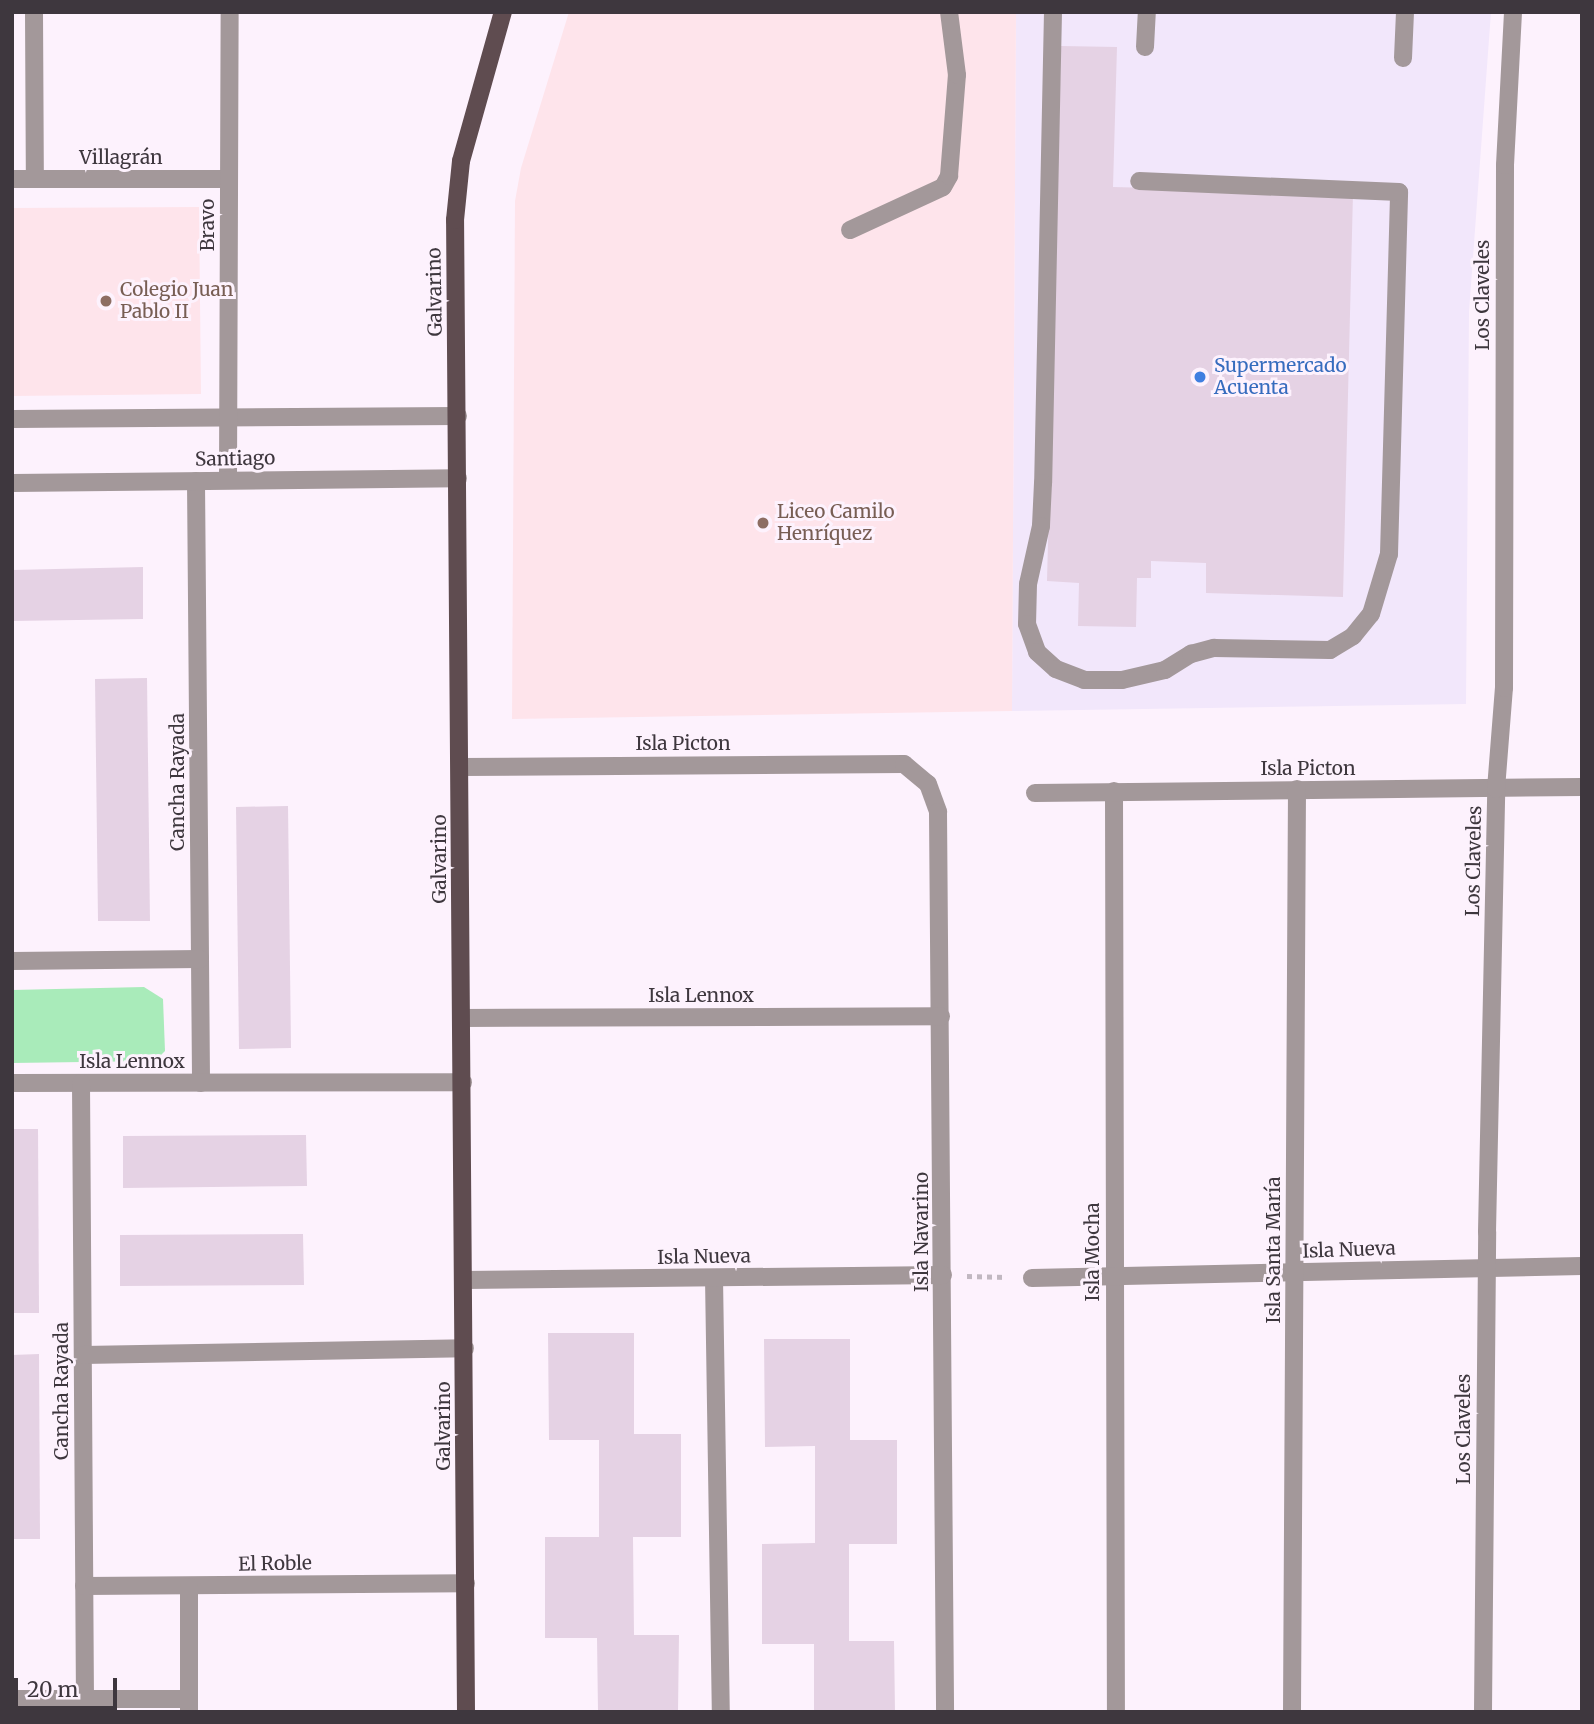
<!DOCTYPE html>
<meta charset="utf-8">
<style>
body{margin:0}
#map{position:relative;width:1594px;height:1724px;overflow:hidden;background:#fdf2fd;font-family:Merriweather,serif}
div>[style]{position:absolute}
.commercial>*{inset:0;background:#f2e7fb}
.education>*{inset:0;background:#fee4eb}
.green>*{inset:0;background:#a9ebba}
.building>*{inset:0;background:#e5d2e4}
.path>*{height:4.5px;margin-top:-2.25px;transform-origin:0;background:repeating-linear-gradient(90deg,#c1b8c1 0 5px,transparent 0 10px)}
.minor>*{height:18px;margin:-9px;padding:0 9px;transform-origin:9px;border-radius:9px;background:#a3989a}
.major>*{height:18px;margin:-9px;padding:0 9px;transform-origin:9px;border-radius:9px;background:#5f4c50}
.dots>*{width:19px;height:19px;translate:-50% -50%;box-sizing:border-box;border:4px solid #fdf2fd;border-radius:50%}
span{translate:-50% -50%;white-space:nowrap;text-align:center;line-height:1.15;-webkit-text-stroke:6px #fdf2fd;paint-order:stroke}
.street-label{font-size:19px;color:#3e373e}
.education-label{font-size:19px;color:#785e54}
.left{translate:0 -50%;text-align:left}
.shop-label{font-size:19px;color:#366cbe}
.frame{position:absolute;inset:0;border:14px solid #3e373e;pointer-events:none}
.scale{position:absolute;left:14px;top:1678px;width:103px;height:32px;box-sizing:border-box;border:4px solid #3e373e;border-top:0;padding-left:9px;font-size:21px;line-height:24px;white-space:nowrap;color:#3e373e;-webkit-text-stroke:5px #fdf2fd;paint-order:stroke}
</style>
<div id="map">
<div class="commercial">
<div style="clip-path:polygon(1016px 12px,1491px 12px,1469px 312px,1466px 704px,1012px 711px)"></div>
</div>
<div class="education">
<div style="clip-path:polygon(569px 12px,1016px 12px,1012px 711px,512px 719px,515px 201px,521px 168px)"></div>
<div style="clip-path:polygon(199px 207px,201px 394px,12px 396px,12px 208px)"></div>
</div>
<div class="green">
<div style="clip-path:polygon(144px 987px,163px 999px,165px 1051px,155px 1061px,12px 1063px,12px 990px)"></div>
</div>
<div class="building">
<div style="clip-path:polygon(1061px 46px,1117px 47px,1113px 187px,1353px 193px,1343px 597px,1206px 593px,1206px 563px,1151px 561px,1151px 578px,1137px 578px,1136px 627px,1078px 626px,1079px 583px,1047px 581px)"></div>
<div style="clip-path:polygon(143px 567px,143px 619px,12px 621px,12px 570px)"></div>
<div style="clip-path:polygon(147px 678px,150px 921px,98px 921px,95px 679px)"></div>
<div style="clip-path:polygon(288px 806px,291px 1048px,239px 1049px,236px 807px)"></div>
<div style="clip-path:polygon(12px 1129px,38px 1129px,39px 1313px,12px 1313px)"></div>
<div style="clip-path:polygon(306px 1135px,307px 1186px,123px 1188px,123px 1136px)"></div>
<div style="clip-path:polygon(303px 1234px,304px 1285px,120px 1286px,120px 1235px)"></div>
<div style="clip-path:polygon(548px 1333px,634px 1333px,634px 1434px,681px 1434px,681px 1537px,633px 1537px,634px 1635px,679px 1635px,678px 1712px,598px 1712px,597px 1638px,545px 1638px,545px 1537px,599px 1537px,599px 1440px,549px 1440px)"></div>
<div style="clip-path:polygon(764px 1339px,850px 1339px,850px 1440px,897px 1440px,897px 1544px,849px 1544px,849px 1641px,894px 1641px,895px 1712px,814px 1712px,814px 1644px,762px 1644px,762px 1544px,815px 1543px,815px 1446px,765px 1447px)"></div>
<div style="clip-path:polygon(39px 1354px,40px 1539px,12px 1539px,12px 1355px)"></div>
</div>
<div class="path">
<div style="left:967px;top:1276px;width:40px;rotate:1.4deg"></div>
</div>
<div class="minor">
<div style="left:34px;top:12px;width:167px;rotate:89.7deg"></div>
<div style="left:1053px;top:12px;width:471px;rotate:91.2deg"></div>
<div style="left:1043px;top:483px;width:43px;rotate:92.7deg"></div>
<div style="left:1041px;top:526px;width:59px;rotate:102.6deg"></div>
<div style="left:1028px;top:584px;width:40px;rotate:91.4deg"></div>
<div style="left:1027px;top:624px;width:30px;rotate:70deg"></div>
<div style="left:1037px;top:652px;width:25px;rotate:42deg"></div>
<div style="left:1056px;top:669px;width:30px;rotate:21deg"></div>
<div style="left:1084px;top:680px;width:38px"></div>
<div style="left:1122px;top:680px;width:44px;rotate:-13.1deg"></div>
<div style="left:1165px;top:670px;width:31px;rotate:-32deg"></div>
<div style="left:1191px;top:654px;width:24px;rotate:-15deg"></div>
<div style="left:1214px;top:648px;width:116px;rotate:1deg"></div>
<div style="left:1330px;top:650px;width:27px;rotate:-31deg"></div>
<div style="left:1353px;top:636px;width:28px;rotate:-51deg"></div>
<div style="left:1371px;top:614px;width:63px;rotate:-73.3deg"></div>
<div style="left:1389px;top:554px;width:362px;rotate:-88.4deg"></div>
<div style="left:1399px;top:192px;width:260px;rotate:-177.6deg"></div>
<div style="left:1145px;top:47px;width:35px;rotate:-87deg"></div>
<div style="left:1403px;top:58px;width:46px;rotate:-87.5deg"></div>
<div style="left:12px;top:179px;width:217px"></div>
<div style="left:850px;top:230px;width:102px;rotate:-24.8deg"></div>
<div style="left:943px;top:187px;width:13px;rotate:-61deg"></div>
<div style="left:949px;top:176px;width:101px;rotate:-85.5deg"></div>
<div style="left:957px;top:75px;width:64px;rotate:-97.2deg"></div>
<div style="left:12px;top:419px;width:446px;rotate:-0.4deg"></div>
<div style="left:228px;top:480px;width:468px;rotate:-89.8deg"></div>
<div style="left:196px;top:481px;width:602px;rotate:89.52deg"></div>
<div style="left:12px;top:483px;width:446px;rotate:-0.6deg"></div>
<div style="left:461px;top:767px;width:443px;rotate:-0.4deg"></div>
<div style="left:904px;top:764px;width:31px;rotate:40deg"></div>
<div style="left:928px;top:784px;width:30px;rotate:70deg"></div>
<div style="left:938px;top:812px;width:900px;rotate:89.55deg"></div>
<div style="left:1114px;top:791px;width:921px;rotate:89.88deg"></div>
<div style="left:1035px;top:793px;width:547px;rotate:-0.63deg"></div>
<div style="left:12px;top:961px;width:188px;rotate:-0.6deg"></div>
<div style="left:461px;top:1018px;width:480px;rotate:-0.2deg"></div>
<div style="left:12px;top:1083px;width:451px;rotate:-0.1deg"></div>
<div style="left:81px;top:1083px;width:616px;rotate:89.63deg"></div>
<div style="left:714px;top:1278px;width:434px;rotate:89.1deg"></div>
<div style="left:1032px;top:1278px;width:550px;rotate:-1.25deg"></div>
<div style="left:465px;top:1280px;width:478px;rotate:-0.6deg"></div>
<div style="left:83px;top:1355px;width:382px;rotate:-1deg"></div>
<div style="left:84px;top:1586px;width:382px;rotate:-0.4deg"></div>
<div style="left:12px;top:1699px;width:177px"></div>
<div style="left:189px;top:1712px;width:125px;rotate:-90deg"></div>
<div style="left:1292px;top:1712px;width:923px;rotate:-89.69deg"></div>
<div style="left:1483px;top:1712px;width:480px;rotate:-89.5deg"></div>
<div style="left:1487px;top:1232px;width:443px;rotate:-88.8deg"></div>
<div style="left:1496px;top:789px;width:101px;rotate:-85.5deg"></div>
<div style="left:1504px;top:688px;width:523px;rotate:-89.89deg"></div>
<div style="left:1505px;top:165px;width:153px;rotate:-87deg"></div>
</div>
<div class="major">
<div style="left:466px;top:1712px;width:1492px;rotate:-90.42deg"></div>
<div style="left:455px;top:220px;width:59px;rotate:-84.2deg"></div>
<div style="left:461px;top:161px;width:155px;rotate:-74.3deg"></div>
</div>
<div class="dots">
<div style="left:106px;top:301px;background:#8d6e63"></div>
<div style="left:1200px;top:377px;background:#3f7fe0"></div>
<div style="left:763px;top:523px;background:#8d6e63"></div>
</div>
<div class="street-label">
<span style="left:121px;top:158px">Villagrán</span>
<span style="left:208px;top:225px;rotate:-90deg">Bravo</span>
<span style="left:435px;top:292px;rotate:-91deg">Galvarino</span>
<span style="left:1483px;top:295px;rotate:-90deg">Los Claveles</span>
<span style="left:235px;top:459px;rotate:-1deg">Santiago</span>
<span style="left:683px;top:744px">Isla Picton</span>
<span style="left:1308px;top:769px">Isla Picton</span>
<span style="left:178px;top:782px;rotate:-90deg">Cancha Rayada</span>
<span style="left:440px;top:859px;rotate:-90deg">Galvarino</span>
<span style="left:1474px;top:861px;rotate:-89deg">Los Claveles</span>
<span style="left:701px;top:996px">Isla Lennox</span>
<span style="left:132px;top:1062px">Isla Lennox</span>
<span style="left:922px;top:1232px;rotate:-90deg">Isla Navarino</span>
<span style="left:1274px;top:1250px;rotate:-90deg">Isla Santa María</span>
<span style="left:1349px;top:1250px;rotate:-2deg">Isla Nueva</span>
<span style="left:1093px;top:1252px;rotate:-90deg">Isla Mocha</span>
<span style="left:704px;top:1257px;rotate:-1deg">Isla Nueva</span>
<span style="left:62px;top:1391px;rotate:-90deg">Cancha Rayada</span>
<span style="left:444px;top:1426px;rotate:-90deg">Galvarino</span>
<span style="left:1464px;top:1429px;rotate:-90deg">Los Claveles</span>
<span style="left:275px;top:1564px;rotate:-1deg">El Roble</span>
</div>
<div class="education-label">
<span class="left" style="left:120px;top:301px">Colegio Juan<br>Pablo II</span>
<span class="left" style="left:777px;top:523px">Liceo Camilo<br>Henríquez</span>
</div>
<div class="shop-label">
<span class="left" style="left:1214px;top:377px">Supermercado<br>Acuenta</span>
</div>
<div class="frame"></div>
<div class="scale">20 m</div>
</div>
